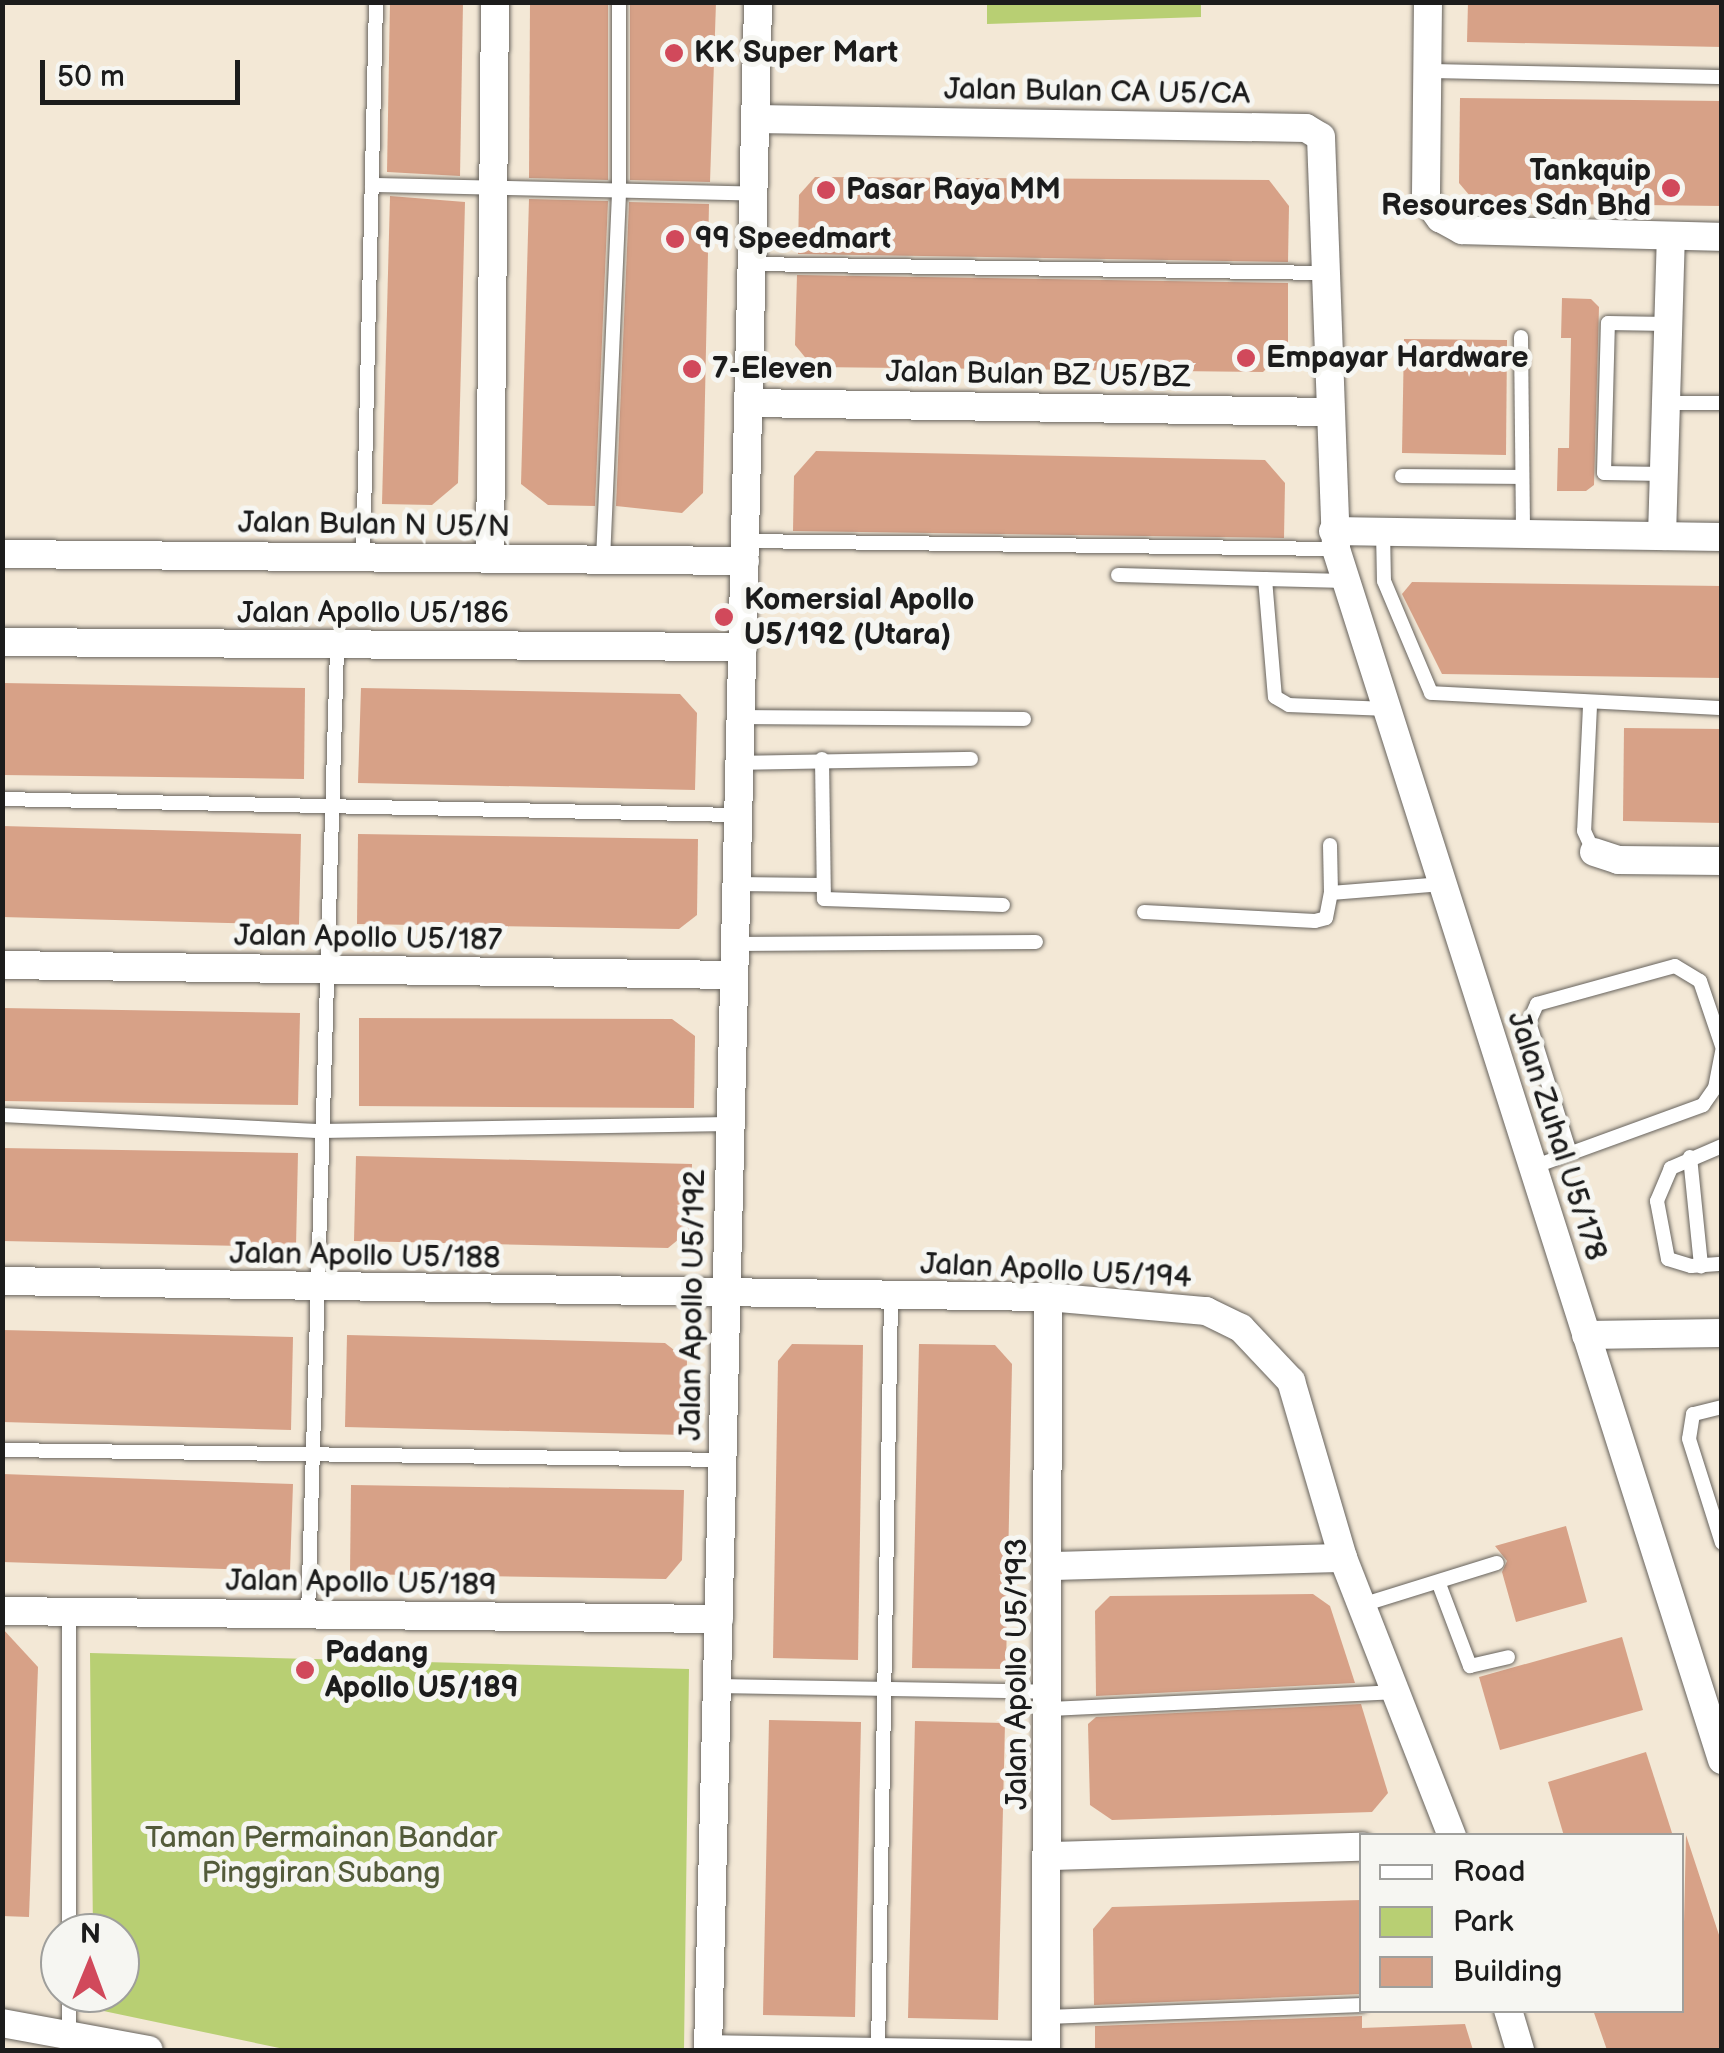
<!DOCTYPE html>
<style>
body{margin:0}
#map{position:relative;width:1724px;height:2053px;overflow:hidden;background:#f3e8d6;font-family:"Balsamiq Sans",sans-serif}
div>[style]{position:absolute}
.green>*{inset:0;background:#b8cf73}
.building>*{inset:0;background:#d7a187}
.roads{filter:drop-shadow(0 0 2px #67635d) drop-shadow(0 0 2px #67635d)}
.lane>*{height:14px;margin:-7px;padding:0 7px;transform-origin:7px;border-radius:7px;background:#fff}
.street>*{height:28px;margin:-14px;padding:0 14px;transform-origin:14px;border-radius:14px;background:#fff}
.dots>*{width:28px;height:28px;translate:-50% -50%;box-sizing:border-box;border:5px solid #f6f6f2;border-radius:50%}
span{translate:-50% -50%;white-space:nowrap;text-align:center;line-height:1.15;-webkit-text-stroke:10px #f6f6f2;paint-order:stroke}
.poi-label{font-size:30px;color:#1c1c1c;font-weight:700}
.left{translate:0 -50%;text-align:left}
.right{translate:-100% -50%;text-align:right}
.street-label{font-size:30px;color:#1c1c1c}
.park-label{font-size:30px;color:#535b3a}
.frame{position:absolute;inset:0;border:5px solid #1c1c1c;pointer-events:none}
.legend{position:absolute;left:1359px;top:1833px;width:325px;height:180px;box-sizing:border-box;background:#f6f6f2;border:2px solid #9f9f9c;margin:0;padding:12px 18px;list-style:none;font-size:30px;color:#1c1c1c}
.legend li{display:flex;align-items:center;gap:20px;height:50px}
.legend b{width:50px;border:2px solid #9f9f9c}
.north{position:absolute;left:40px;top:1913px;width:100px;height:100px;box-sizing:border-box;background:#f6f6f2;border:2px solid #9f9f9c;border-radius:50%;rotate:1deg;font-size:28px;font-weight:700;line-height:40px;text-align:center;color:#1c1c1c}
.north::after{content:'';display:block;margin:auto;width:35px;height:45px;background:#d1495b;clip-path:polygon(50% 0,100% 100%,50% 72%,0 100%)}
.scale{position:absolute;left:40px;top:60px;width:200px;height:45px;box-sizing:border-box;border:5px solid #1c1c1c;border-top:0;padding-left:12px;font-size:30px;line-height:35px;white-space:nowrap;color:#1c1c1c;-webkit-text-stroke:8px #f6f6f2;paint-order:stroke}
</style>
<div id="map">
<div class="green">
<div style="clip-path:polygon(987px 3px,1201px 3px,1201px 17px,987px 24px)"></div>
<div style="clip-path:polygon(90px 1653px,689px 1669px,684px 2050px,289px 2050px,94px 2009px,94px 1993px,120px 1993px,120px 1933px,93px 1933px)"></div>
</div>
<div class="building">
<div style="clip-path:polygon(390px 2px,463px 2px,460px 176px,387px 172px)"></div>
<div style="clip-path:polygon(530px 2px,608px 2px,608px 180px,529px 178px)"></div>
<div style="clip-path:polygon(630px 2px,716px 2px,710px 182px,630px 180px)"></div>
<div style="clip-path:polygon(1468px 2px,1722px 2px,1722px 47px,1467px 42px)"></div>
<div style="clip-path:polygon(1460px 98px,1722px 101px,1722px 206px,1476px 203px,1459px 183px)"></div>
<div style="clip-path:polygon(815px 177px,1269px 180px,1289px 206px,1288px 262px,798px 254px,799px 195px)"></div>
<div style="clip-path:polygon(390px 196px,465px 202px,458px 483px,432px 505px,382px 504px)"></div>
<div style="clip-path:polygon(529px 199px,608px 201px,595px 506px,548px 505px,521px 484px)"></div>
<div style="clip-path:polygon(629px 202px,709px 204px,703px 493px,682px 513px,616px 506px)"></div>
<div style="clip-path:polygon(797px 275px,1288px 283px,1288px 348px,1263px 372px,813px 367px,795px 345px)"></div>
<div style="clip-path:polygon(1562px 298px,1591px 299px,1599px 307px,1594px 485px,1586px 491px,1557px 491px,1558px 448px,1569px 448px,1571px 338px,1561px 338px)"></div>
<div style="clip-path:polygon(1404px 339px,1507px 340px,1506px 455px,1402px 453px)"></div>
<div style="clip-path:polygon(816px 451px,1265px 460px,1285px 483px,1284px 538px,793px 531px,794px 476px)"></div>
<div style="clip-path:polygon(1412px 582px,1722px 586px,1722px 678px,1442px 674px,1402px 594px)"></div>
<div style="clip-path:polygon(2px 683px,305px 688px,304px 779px,2px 775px)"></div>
<div style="clip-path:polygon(361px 688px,680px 694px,697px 713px,695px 790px,358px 783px)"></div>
<div style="clip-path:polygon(1624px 728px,1722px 729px,1722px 823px,1623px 821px)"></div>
<div style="clip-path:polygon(2px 826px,301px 834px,299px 925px,2px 917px)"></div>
<div style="clip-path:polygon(358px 834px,698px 839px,697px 915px,679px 929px,357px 924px)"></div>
<div style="clip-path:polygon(2px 1008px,300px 1013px,298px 1105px,2px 1101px)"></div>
<div style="clip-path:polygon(359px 1018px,672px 1019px,695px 1036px,694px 1108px,359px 1106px)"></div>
<div style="clip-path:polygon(2px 1148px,298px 1153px,296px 1247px,2px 1241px)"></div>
<div style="clip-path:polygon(356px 1156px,692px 1164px,690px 1230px,668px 1248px,354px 1241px)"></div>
<div style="clip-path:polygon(2px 1330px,293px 1337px,291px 1430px,2px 1422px)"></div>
<div style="clip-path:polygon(347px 1335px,665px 1343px,687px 1360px,685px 1435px,345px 1427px)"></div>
<div style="clip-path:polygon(792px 1344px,863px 1345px,858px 1660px,773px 1658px,778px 1361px)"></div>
<div style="clip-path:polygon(919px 1344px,995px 1345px,1012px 1364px,1006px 1669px,912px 1668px)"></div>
<div style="clip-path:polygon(2px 1474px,293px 1484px,290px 1571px,2px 1562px)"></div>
<div style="clip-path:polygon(351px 1485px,684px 1490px,682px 1560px,666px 1579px,350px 1574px)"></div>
<div style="clip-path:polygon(1566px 1526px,1587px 1602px,1516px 1622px,1502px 1572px,1507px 1561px,1495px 1546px)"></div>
<div style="clip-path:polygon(1313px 1594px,1330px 1606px,1355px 1683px,1096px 1696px,1095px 1611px,1110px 1596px)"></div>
<div style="clip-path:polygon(2px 1628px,38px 1667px,29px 1917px,2px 1916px)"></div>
<div style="clip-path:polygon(1622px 1637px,1643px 1710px,1500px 1750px,1479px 1677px)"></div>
<div style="clip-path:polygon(1361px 1704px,1388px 1793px,1372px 1812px,1112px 1820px,1090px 1805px,1088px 1724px,1096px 1717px)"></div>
<div style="clip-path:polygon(769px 1720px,861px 1722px,855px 2017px,763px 2015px)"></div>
<div style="clip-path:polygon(915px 1721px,1005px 1723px,998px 2020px,908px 2018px)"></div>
<div style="clip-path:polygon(1646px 1752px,1673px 1836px,1564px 1836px,1548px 1782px)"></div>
<div style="clip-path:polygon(1686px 1835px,1722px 1944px,1722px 2050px,1607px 2050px,1593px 2010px,1682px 2010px)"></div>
<div style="clip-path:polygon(1362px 1900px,1362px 1994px,1094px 2005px,1093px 1929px,1112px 1907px)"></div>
<div style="clip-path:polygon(1362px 2016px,1362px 2028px,1465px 2024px,1473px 2050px,1095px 2050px,1095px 2026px)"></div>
</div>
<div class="roads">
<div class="lane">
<div style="left:1427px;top:71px;width:295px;rotate:1.2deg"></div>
<div style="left:372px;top:185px;width:382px;rotate:1.3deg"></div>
<div style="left:752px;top:264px;width:574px;rotate:0.9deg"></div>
<div style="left:1521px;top:337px;width:196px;rotate:89.4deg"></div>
<div style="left:1666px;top:403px;width:56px"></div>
<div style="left:1664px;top:474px;width:60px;rotate:-179deg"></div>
<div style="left:1604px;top:473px;width:150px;rotate:-88.5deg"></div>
<div style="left:1608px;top:323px;width:60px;rotate:1deg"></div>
<div style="left:1402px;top:476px;width:120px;rotate:0.5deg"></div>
<div style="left:1383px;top:530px;width:51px;rotate:88.9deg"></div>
<div style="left:1384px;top:581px;width:121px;rotate:67.2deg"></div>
<div style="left:1431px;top:693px;width:291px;rotate:3deg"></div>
<div style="left:745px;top:541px;width:591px;rotate:0.78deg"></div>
<div style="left:363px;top:558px;width:556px;rotate:-88.66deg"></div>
<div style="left:603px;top:560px;width:368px;rotate:-87.5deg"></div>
<div style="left:619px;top:192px;width:190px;rotate:-90deg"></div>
<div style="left:1118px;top:575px;width:147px;rotate:1.6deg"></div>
<div style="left:1265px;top:579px;width:118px;rotate:85.2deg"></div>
<div style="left:1275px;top:697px;width:16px;rotate:30deg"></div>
<div style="left:1289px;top:705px;width:98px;rotate:2.3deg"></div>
<div style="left:1265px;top:579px;width:81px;rotate:1.4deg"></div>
<div style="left:1590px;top:706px;width:125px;rotate:92.7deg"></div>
<div style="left:1584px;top:831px;width:23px;rotate:65deg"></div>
<div style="left:741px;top:717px;width:283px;rotate:0.4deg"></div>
<div style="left:822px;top:759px;width:140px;rotate:89.2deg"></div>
<div style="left:824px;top:899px;width:179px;rotate:1.9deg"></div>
<div style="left:739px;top:763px;width:232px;rotate:-1deg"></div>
<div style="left:2px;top:799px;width:736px;rotate:1.25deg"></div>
<div style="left:1330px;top:845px;width:48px;rotate:88.8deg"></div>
<div style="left:736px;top:884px;width:85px;rotate:0.7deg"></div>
<div style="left:1144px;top:912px;width:171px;rotate:3deg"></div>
<div style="left:1315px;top:921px;width:11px;rotate:-15deg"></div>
<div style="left:1326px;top:918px;width:25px;rotate:-79deg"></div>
<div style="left:1331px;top:893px;width:112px;rotate:-4.6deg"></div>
<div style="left:734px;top:944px;width:302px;rotate:-0.4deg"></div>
<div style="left:2px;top:1115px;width:320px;rotate:2.9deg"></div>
<div style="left:322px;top:1131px;width:407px;rotate:-1deg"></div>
<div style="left:1722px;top:1146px;width:56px;rotate:156.7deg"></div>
<div style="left:1671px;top:1168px;width:36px;rotate:113deg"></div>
<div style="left:1657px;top:1201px;width:59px;rotate:79.3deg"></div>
<div style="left:1668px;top:1259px;width:24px;rotate:17deg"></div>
<div style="left:1691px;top:1266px;width:31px;rotate:-4deg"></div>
<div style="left:1570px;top:1153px;width:137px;rotate:-107.4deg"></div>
<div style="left:1529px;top:1022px;width:20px;rotate:-66deg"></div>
<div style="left:1537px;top:1004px;width:143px;rotate:-15.4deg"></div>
<div style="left:1675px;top:966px;width:29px;rotate:31deg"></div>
<div style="left:1700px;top:981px;width:69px;rotate:71.3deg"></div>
<div style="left:1690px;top:1157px;width:110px;rotate:84.2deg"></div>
<div style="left:1533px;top:1167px;width:181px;rotate:-20deg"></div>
<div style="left:1703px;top:1105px;width:21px;rotate:-55deg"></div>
<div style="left:1715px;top:1088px;width:38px;rotate:-79deg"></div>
<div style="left:1722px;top:1407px;width:30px;rotate:166deg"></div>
<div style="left:1693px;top:1414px;width:25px;rotate:99deg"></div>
<div style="left:1689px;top:1439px;width:109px;rotate:72.4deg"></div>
<div style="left:2px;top:1450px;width:721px;rotate:0.79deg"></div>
<div style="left:1439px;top:1584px;width:88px;rotate:69.3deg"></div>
<div style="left:1470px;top:1666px;width:39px;rotate:-13deg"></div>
<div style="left:1365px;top:1604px;width:138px;rotate:-17.3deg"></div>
<div style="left:308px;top:1615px;width:968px;rotate:-88.28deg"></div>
<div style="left:717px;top:1686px;width:332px;rotate:1deg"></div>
<div style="left:1050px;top:1709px;width:348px;rotate:-2.8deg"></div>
<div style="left:69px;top:1933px;width:321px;rotate:-90deg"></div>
<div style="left:1047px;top:2017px;width:315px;rotate:-2.2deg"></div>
<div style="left:69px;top:2035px;width:42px;rotate:-90deg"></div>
<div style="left:709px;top:2042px;width:337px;rotate:1deg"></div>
<div style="left:878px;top:2050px;width:754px;rotate:-89.01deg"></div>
</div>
<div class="street">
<div style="left:1428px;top:2px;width:197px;rotate:90.6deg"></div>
<div style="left:1426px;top:199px;width:24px;rotate:54deg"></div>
<div style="left:1440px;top:218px;width:25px;rotate:29deg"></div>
<div style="left:1462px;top:230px;width:260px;rotate:1.5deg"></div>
<div style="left:756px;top:119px;width:550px;rotate:0.94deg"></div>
<div style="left:1306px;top:128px;width:17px;rotate:31deg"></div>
<div style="left:1321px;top:137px;width:412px;rotate:87.9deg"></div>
<div style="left:1336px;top:549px;width:1271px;rotate:72.32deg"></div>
<div style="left:749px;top:403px;width:577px;rotate:0.89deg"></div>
<div style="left:1333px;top:531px;width:389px;rotate:0.9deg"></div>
<div style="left:1662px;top:536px;width:300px;rotate:-88.3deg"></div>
<div style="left:2px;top:554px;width:743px;rotate:0.54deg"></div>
<div style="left:490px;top:559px;width:557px;rotate:-89.49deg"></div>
<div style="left:2px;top:642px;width:741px;rotate:0.39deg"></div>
<div style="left:1594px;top:852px;width:25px;rotate:18deg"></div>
<div style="left:1618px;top:860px;width:104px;rotate:0.6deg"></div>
<div style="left:2px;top:965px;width:730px;rotate:0.78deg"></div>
<div style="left:2px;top:1281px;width:1046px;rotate:0.88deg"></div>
<div style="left:1048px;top:1297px;width:159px;rotate:5.1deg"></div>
<div style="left:1206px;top:1311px;width:39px;rotate:26deg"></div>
<div style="left:1241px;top:1328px;width:73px;rotate:46.7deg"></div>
<div style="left:1291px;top:1381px;width:184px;rotate:73.6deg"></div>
<div style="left:1343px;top:1558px;width:299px;rotate:68.6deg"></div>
<div style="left:1586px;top:1335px;width:136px;rotate:-0.8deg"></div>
<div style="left:1050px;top:1566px;width:293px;rotate:-1.6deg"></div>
<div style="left:2px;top:1611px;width:717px;rotate:0.64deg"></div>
<div style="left:1050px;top:1856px;width:312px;rotate:-1.7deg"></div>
<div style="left:1508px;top:2010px;width:42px;rotate:73.3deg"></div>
<div style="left:2px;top:2023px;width:149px;rotate:10.4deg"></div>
<div style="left:708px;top:2050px;width:2049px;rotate:-88.6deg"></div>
<div style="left:1046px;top:2050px;width:753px;rotate:-89.85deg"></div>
</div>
</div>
<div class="dots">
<div style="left:674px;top:53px;background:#d1495b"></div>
<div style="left:1671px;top:188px;background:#d1495b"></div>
<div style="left:826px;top:190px;background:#d1495b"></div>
<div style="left:675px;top:239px;background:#d1495b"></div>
<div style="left:1246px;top:358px;background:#d1495b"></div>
<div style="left:692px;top:369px;background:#d1495b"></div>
<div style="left:724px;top:617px;background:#d1495b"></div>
<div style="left:305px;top:1670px;background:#d1495b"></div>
</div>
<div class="poi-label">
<span class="left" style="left:694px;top:53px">KK Super Mart</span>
<span class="right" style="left:1651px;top:188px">Tankquip<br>Resources Sdn Bhd</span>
<span class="left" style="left:846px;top:190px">Pasar Raya MM</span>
<span class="left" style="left:695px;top:239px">99 Speedmart</span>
<span class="left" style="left:1266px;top:358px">Empayar Hardware</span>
<span class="left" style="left:712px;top:369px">7-Eleven</span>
<span class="left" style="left:744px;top:617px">Komersial Apollo<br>U5/192 (Utara)</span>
<span class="left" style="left:325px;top:1670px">Padang<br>Apollo U5/189</span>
</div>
<div class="street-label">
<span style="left:1097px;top:92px;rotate:1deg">Jalan Bulan CA U5/CA</span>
<span style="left:1038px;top:375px;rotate:1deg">Jalan Bulan BZ U5/BZ</span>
<span style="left:374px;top:525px;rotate:1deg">Jalan Bulan N U5/N</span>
<span style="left:373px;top:613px">Jalan Apollo U5/186</span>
<span style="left:368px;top:938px;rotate:1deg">Jalan Apollo U5/187</span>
<span style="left:1557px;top:1136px;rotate:72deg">Jalan Zuhal U5/178</span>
<span style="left:365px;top:1256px;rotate:1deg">Jalan Apollo U5/188</span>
<span style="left:1056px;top:1271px;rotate:3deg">Jalan Apollo U5/194</span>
<span style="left:693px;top:1305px;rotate:-89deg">Jalan Apollo U5/192</span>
<span style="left:361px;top:1583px;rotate:1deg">Jalan Apollo U5/189</span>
<span style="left:1017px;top:1674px;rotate:-90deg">Jalan Apollo U5/193</span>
</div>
<div class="park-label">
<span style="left:321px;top:1855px">Taman Permainan Bandar<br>Pinggiran Subang</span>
</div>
<div class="frame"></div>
<ul class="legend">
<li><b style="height:12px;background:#fff"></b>Road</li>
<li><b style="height:28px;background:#b8cf73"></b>Park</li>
<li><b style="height:28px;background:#d7a187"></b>Building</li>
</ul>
<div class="north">N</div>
<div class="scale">50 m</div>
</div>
